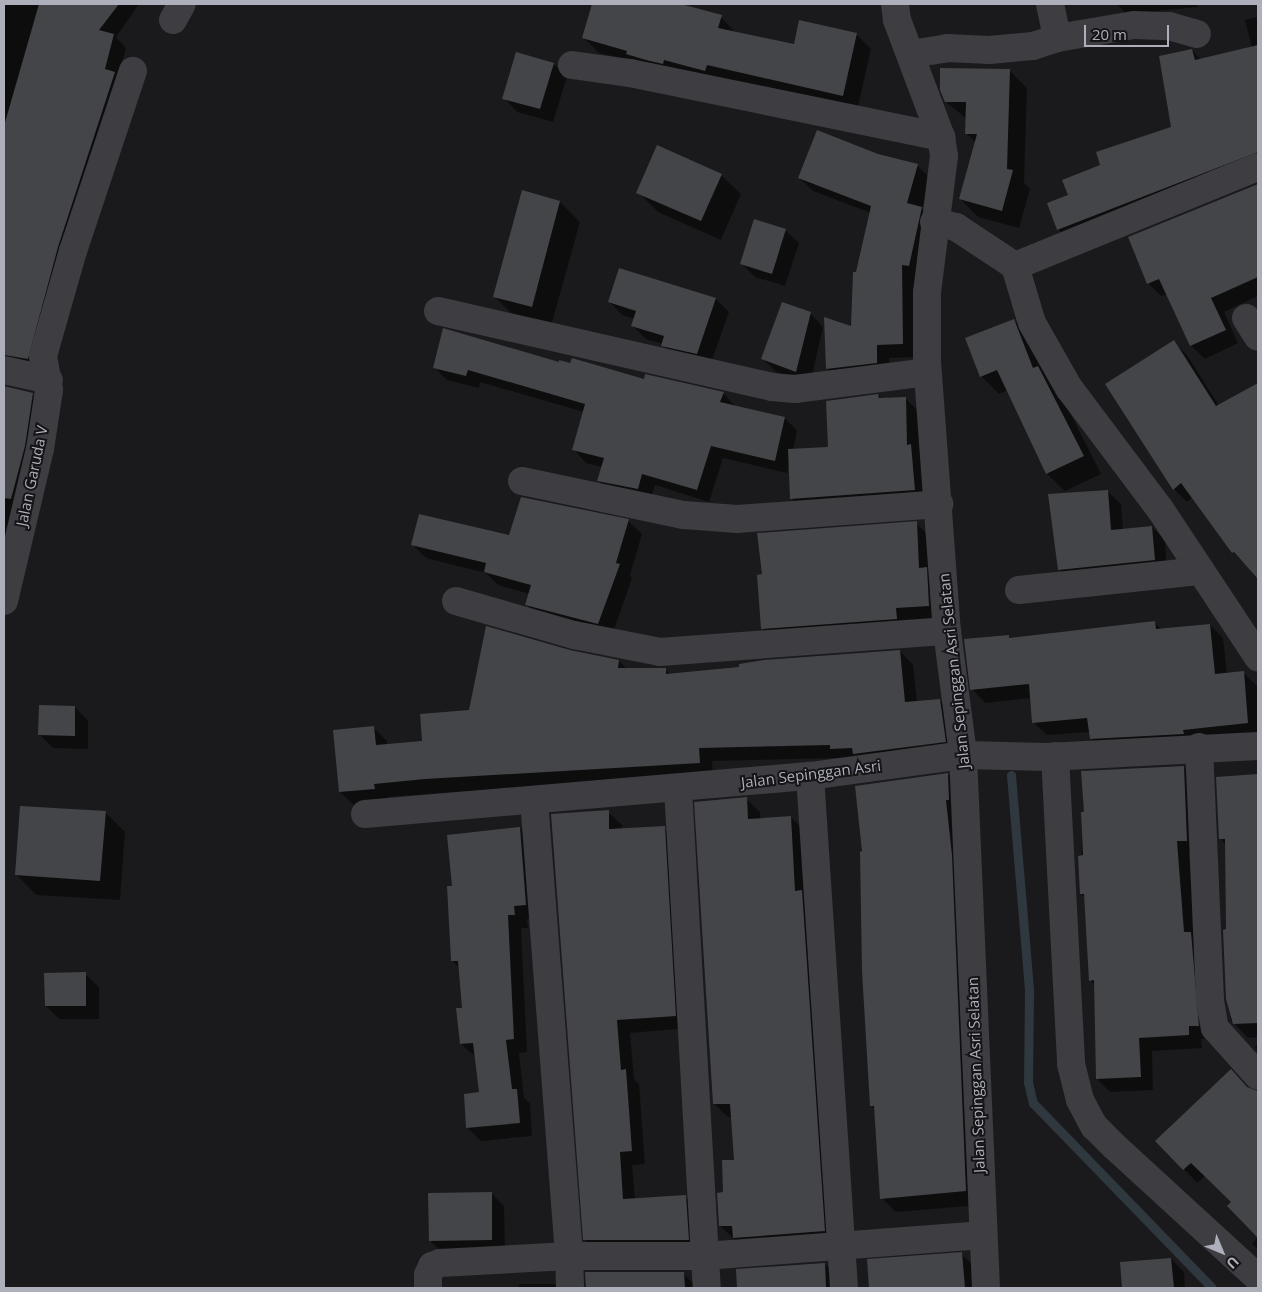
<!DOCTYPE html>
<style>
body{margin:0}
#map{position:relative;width:1262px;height:1292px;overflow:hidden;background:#1a191c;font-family:"Open Sans",sans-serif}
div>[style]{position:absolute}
.shadow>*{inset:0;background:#0007}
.stream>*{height:9px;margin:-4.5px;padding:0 4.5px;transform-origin:4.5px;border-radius:4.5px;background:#30383f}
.building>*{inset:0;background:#444548}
.street>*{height:28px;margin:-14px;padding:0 14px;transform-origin:14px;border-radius:14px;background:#3d3d42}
span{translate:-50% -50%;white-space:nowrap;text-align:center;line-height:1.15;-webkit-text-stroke:4px #151417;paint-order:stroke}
.street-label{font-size:15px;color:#adb0ba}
.frame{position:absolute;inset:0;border:5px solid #adb0ba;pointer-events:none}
.north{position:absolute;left:1197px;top:1227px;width:50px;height:50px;-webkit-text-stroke:4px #151417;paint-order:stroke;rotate:135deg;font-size:14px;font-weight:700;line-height:20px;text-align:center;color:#adb0ba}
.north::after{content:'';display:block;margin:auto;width:18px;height:22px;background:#adb0ba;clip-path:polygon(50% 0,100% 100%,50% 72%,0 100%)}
.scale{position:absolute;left:1084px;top:25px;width:85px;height:22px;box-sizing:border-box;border:2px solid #adb0ba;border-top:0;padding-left:6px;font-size:15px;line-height:18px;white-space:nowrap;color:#adb0ba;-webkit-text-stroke:4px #151417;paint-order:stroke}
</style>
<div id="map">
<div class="shadow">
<div style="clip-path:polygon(4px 4px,139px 4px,116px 37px,126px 48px,40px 371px,4px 376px)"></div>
<div style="clip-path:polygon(594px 4px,669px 4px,721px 17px,736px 33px,794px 45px,856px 34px,871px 49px,857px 111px,599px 53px,584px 38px)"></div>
<div style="clip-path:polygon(1117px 4px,1197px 4px,1198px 7px,1155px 11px,1155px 17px,1131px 20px)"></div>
<div style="clip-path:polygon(1258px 17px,1258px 168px,1071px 242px,1058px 229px,1069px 196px,1102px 165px,1172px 127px,1192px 50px,1201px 60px,1252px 47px,1245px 20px)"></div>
<div style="clip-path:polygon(554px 64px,567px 77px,553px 122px,517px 112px,504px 98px)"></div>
<div style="clip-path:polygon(1009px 70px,1027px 88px,1024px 183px,1030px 189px,1019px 228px,978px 217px,960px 199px,976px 143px,966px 133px,967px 119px,946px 102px)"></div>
<div style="clip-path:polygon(878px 155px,917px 165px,930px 178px,922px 209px,935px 221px,922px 279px,915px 277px,916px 357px,889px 358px,890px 376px,840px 382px,827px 369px,852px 328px,857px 273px,871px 213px,813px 191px,799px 178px)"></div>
<div style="clip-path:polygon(721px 175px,741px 194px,721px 240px,658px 212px,638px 192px)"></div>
<div style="clip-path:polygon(1258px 185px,1258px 296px,1224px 312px,1238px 343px,1205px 359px,1191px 346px,1168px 294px,1161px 296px,1148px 283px,1130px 237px)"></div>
<div style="clip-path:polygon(560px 202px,580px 222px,551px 326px,515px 317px,495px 297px)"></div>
<div style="clip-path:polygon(785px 230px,799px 243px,785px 286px,755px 277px,742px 264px)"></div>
<div style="clip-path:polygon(716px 299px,729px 312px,710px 366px,675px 359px,663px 344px,646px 339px,632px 325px,635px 319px,622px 315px,609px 301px)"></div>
<div style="clip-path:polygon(810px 313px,823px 327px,810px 384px,776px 372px,763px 359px)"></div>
<div style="clip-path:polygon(1014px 321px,1032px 338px,1045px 374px,1056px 385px,1101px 474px,1065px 491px,1047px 474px,1008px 390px,999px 394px,981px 376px)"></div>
<div style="clip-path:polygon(1173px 342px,1187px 355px,1219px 406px,1258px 384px,1258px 577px,1233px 552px,1193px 497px,1187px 502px,1174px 489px)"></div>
<div style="clip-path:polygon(559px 364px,723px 393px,735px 406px,785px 418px,797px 431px,793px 450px,829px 449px,878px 395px,882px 399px,906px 399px,919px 412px,920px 455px,923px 459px,928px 503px,805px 512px,792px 499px,789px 465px,787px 473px,723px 458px,709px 502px,655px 485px,650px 501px,611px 493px,598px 480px,602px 467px,586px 463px,574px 450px,584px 412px,480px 382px,479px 388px,447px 380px,435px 368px)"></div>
<div style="clip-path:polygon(4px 386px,32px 394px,45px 406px,4px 549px)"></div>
<div style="clip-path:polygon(1107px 491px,1121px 504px,1123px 530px,1152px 527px,1165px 540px,1167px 573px,1073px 583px,1060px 570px)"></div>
<div style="clip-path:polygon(628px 521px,642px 534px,630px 575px,632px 578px,612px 636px,540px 618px,526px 604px,530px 594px,498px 585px,486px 573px,426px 558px,413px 545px)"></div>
<div style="clip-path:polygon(916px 523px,929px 536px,942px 619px,776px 642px,762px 628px)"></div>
<div style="clip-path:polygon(1155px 623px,1162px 630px,1210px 625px,1223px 638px,1227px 674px,1243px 672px,1257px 686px,1258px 737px,1105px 752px,1091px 739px,1090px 732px,1047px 735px,1033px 722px,1031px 698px,985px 703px,972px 689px,1008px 636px,1011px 639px)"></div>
<div style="clip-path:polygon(569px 651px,619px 661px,627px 669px,665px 669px,671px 675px,900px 651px,913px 665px,917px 702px,940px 700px,953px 714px,959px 755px,712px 761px,713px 776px,439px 793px,388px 797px,388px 802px,354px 805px,340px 792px,373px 727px,387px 741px,387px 745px,423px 743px)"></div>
<div style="clip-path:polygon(75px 707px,88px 721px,88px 749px,53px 748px,40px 735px)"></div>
<div style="clip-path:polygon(1184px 767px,1197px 780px,1200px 853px,1189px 854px,1196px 938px,1211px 1038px,1201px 1039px,1202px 1048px,1152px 1051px,1153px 1090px,1110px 1092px,1097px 1079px,1096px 986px,1090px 980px,1085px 898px,1081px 894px,1082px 814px)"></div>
<div style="clip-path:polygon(948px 774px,962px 788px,980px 1205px,896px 1212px,882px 1198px,875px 1109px,871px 1106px)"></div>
<div style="clip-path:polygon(1258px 776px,1258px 1037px,1248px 1038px,1231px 1020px,1224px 931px,1227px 931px,1226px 845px,1220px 838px,1217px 778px)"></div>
<div style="clip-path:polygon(746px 799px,760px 812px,760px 819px,791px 817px,804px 831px,837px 1244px,747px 1251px,720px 1226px,725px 1193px,735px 1161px,732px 1117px,728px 1117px,714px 1104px)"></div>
<div style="clip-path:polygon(105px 812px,125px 832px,120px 900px,36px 895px,17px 875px)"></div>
<div style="clip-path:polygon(608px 812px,622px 825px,622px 830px,664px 828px,677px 841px,688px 1028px,630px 1033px,634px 1079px,639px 1084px,645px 1164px,632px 1165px,635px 1199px,685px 1196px,699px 1209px,701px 1253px,598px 1253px,585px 1240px)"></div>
<div style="clip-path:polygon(520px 828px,533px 841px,539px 918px,527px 919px,528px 928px,521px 928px,527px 1052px,519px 1053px,524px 1098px,530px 1103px,532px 1136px,481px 1141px,467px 1127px,480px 1093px,476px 1057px,461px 1044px,463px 1009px,460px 968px,452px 961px,453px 887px)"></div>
<div style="clip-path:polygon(85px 974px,99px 987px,99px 1019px,59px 1019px,46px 1006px)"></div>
<div style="clip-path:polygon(1258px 1044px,1258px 1052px,1255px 1047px)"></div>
<div style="clip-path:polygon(1230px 1070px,1252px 1092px,1258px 1091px,1258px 1236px,1229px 1206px,1232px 1202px,1205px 1176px,1197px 1183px,1184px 1169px)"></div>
<div style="clip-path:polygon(491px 1193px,504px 1206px,505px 1252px,443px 1254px,430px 1240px)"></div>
<div style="clip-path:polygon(1258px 1237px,1258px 1250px,1252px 1243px)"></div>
<div style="clip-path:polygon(961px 1254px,975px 1267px,976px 1288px,870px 1288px,868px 1261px)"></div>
<div style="clip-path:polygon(1171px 1259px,1184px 1272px,1185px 1288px,1123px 1288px,1121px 1263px)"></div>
<div style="clip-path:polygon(825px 1264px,839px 1278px,839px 1288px,738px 1288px,737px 1271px)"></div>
<div style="clip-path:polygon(586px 1273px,683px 1273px,697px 1288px,586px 1288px)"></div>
<div style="clip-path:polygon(519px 1284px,554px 1284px,558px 1288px,519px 1288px)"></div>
</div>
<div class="stream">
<div style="left:1011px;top:775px;width:217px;rotate:85.2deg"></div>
<div style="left:1029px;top:991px;width:91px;rotate:90.6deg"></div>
<div style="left:1028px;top:1082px;width:22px;rotate:77deg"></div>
<div style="left:1033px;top:1103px;width:257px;rotate:45.9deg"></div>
</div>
<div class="building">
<div style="clip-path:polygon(39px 4px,119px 4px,99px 30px,114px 34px,105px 69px,115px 72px,58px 247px,28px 359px,4px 355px,4px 126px)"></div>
<div style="clip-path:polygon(592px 4px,681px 4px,722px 15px,718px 28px,794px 44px,799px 20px,857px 33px,843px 96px,707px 65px,705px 71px,664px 60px,663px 64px,646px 60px,626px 54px,627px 51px,582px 38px)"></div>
<div style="clip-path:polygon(1258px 45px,1258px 152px,1057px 230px,1047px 203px,1068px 195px,1062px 180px,1100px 165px,1096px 152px,1171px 127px,1159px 56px,1192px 49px,1195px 60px)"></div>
<div style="clip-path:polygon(516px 52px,554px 63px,540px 109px,502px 99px)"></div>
<div style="clip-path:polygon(940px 68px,1010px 69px,1007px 169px,1013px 170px,1002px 211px,959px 199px,977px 134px,965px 134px,966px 102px,945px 102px,940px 90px)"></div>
<div style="clip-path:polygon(817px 130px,878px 154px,918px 164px,907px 203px,922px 207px,909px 266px,902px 265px,903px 344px,877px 345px,877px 363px,826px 369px,824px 317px,851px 326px,853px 272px,856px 272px,871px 206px,798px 178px)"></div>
<div style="clip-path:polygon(657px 145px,722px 174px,701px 221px,636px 193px)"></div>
<div style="clip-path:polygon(1258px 184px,1258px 277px,1211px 298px,1226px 330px,1190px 346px,1159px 279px,1147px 284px,1128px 237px)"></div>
<div style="clip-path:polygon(522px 190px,560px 201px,532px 307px,493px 297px)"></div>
<div style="clip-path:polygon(754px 219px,786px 229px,772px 274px,740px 264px)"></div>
<div style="clip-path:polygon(619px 268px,716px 298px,697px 354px,661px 346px,664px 336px,631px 326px,636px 311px,608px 302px)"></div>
<div style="clip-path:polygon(782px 302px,811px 312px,796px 372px,761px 359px)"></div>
<div style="clip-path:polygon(1014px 319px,1033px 368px,1038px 366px,1084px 456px,1046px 474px,997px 370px,980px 377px,965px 338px)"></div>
<div style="clip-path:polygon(443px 328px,559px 362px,559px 360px,570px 363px,572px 358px,644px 379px,645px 374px,724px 392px,720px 402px,785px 417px,775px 461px,711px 446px,697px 490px,642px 474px,638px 489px,597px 481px,604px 458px,572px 450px,585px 404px,468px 370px,466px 376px,433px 368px)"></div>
<div style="clip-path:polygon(1174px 340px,1216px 406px,1258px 383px,1258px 579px,1234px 552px,1232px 553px,1181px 483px,1173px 490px,1105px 384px)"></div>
<div style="clip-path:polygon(4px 386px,33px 393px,25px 446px,11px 499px,4px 498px)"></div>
<div style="clip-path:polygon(878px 394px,879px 398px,906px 397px,907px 445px,911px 444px,915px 490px,790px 499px,788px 449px,828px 447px,826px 401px)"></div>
<div style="clip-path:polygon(1108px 490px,1111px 530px,1152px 526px,1155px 560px,1058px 570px,1048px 494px)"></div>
<div style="clip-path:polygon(521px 497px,629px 519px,616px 563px,620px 564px,598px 624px,525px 605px,531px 585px,484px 572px,486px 563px,411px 545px,419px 514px,509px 535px)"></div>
<div style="clip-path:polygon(917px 521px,919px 568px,927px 567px,929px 606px,896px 608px,897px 619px,761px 629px,757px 575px,762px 574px,757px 533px)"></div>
<div style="clip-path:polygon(1155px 621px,1156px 629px,1210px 624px,1215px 674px,1244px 671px,1248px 723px,1183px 730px,1184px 734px,1090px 739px,1087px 718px,1032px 723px,1029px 684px,970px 690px,964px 639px,1009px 635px,1009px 638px)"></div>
<div style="clip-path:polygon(486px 626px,570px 650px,619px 660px,618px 668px,666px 668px,666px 674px,739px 667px,739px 664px,764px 660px,900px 650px,905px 702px,940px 699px,946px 742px,853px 754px,852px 748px,830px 749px,830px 745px,699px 748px,700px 763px,425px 779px,374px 784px,375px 789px,339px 792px,333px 730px,374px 726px,376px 745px,422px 741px,420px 714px,469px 710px)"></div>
<div style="clip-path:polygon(39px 705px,75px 706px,75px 736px,38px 735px)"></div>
<div style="clip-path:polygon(1184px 766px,1187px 841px,1177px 841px,1184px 932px,1191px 932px,1199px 1026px,1189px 1026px,1189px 1035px,1139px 1038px,1141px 1077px,1096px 1079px,1094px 980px,1089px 981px,1084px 894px,1080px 894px,1078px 856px,1083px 855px,1081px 812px,1084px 812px,1081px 771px)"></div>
<div style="clip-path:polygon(948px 773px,949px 800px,946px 800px,952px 855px,966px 1191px,880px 1199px,874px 1106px,870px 1106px,862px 971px,860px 852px,862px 851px,855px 786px)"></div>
<div style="clip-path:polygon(1258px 774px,1258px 1023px,1233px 1024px,1226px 999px,1223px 930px,1226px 929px,1225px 839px,1219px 839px,1216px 777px)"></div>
<div style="clip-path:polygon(747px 797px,748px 819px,791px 816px,795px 891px,802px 890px,825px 1231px,733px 1238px,732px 1226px,719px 1226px,717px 1193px,723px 1192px,722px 1160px,734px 1160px,730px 1104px,713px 1104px,694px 802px)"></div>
<div style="clip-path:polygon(20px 806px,106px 811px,100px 881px,15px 875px)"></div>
<div style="clip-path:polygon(609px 810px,609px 829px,665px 826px,676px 1016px,617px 1020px,621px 1070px,626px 1069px,632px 1151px,620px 1152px,623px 1199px,686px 1195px,689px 1240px,583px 1240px,551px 814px)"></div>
<div style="clip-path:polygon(520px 827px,526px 905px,514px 906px,515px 915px,508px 915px,514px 1039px,506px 1040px,512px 1089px,517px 1089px,520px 1123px,466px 1128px,464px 1094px,479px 1092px,473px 1043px,460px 1044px,456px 1008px,462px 1008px,458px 961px,451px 961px,447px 886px,452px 886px,447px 835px)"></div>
<div style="clip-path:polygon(86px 972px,86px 1006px,45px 1006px,44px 973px)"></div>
<div style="clip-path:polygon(1231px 1069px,1247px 1087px,1258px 1091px,1258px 1238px,1227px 1206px,1231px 1202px,1191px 1163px,1183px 1170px,1155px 1141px)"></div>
<div style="clip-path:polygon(492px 1192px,492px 1240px,429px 1241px,428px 1193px)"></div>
<div style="clip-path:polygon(962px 1252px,965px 1288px,869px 1288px,867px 1259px)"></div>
<div style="clip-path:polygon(1171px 1258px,1174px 1288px,1122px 1288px,1120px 1262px)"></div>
<div style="clip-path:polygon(825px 1263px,826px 1287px,737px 1288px,736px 1269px)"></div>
<div style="clip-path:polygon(585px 1272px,684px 1272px,685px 1288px,586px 1288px)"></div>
</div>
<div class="street">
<div style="left:895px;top:4px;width:16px;rotate:83deg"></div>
<div style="left:897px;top:20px;width:125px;rotate:69.4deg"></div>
<div style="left:941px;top:137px;width:19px;rotate:81deg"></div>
<div style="left:944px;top:156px;width:138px;rotate:97.1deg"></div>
<div style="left:927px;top:293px;width:68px;rotate:90deg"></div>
<div style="left:927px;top:361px;width:271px;rotate:85.8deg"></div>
<div style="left:947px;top:631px;width:125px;rotate:82.6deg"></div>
<div style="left:963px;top:755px;width:533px;rotate:87.53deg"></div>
<div style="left:1050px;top:4px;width:35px;rotate:78deg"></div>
<div style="left:173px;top:20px;width:18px;rotate:-61deg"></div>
<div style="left:911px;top:54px;width:36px;rotate:-9deg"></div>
<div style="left:947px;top:48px;width:42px;rotate:2.7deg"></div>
<div style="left:989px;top:50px;width:44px;rotate:-5.2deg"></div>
<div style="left:1033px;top:46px;width:25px;rotate:-18deg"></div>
<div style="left:1057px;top:38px;width:78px;rotate:-9.6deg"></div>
<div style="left:1134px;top:25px;width:35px;rotate:2deg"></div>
<div style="left:1169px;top:26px;width:29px;rotate:16deg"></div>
<div style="left:572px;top:65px;width:59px;rotate:7.9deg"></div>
<div style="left:630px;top:73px;width:318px;rotate:11.6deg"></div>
<div style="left:934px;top:222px;width:23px;rotate:13deg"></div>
<div style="left:956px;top:227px;width:71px;rotate:33.5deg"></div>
<div style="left:1015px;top:266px;width:59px;rotate:73.4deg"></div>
<div style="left:1032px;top:323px;width:75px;rotate:60.4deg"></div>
<div style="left:1069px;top:388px;width:151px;rotate:53.1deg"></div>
<div style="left:1160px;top:509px;width:178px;rotate:56.5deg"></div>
<div style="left:1015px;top:266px;width:262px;rotate:-22.2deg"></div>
<div style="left:438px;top:311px;width:343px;rotate:12.8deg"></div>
<div style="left:772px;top:387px;width:23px;rotate:5deg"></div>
<div style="left:795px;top:389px;width:133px;rotate:-7.3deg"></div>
<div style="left:1246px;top:318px;width:22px;rotate:58deg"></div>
<div style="left:4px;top:370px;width:46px;rotate:12.5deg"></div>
<div style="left:522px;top:481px;width:166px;rotate:11.9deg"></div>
<div style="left:684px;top:515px;width:53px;rotate:4.3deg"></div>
<div style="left:737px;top:519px;width:203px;rotate:-4.2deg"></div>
<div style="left:1019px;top:590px;width:183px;rotate:-6deg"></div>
<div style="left:4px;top:601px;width:156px;rotate:-76.7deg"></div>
<div style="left:40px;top:449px;width:60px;rotate:-81.3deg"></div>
<div style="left:49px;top:390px;width:35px;rotate:-100deg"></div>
<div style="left:43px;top:356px;width:109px;rotate:-74.1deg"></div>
<div style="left:73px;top:251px;width:190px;rotate:-71.6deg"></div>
<div style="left:456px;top:601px;width:123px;rotate:16.1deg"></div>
<div style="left:574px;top:635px;width:88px;rotate:11.2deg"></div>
<div style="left:660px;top:652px;width:288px;rotate:-4.2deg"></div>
<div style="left:1199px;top:747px;width:254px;rotate:87.5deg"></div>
<div style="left:1210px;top:1001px;width:27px;rotate:80deg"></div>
<div style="left:1215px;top:1028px;width:64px;rotate:48.1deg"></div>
<div style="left:1055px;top:756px;width:308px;rotate:87deg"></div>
<div style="left:1071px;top:1064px;width:37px;rotate:76deg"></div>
<div style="left:1080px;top:1100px;width:30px;rotate:62deg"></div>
<div style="left:1094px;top:1126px;width:28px;rotate:45deg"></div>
<div style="left:1114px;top:1146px;width:195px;rotate:42.5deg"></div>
<div style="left:810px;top:776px;width:513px;rotate:86.2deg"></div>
<div style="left:678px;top:789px;width:500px;rotate:86.7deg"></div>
<div style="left:534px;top:800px;width:457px;rotate:85.6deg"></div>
<div style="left:569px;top:1256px;width:136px"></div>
<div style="left:705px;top:1256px;width:279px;rotate:-4.3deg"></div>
<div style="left:365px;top:814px;width:447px;rotate:-4.9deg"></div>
<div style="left:810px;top:776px;width:154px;rotate:-7.8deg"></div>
<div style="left:963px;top:755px;width:84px;rotate:1.4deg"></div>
<div style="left:1047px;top:757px;width:211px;rotate:-3deg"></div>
<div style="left:428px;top:1288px;width:13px;rotate:-90deg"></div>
<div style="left:428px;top:1275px;width:10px;rotate:-66deg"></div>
<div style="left:432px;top:1266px;width:9px;rotate:-21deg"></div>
<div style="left:440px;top:1263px;width:129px;rotate:-3.1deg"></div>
<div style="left:569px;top:1256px;width:32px;rotate:88deg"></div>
</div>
<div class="street-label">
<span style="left:32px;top:476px;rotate:-78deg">Jalan Garuda V</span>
<span style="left:954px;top:671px;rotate:-96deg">Jalan Sepinggan Asri Selatan</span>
<span style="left:811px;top:774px;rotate:-7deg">Jalan Sepinggan Asri</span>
<span style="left:976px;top:1075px;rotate:-92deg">Jalan Sepinggan Asri Selatan</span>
</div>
<div class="frame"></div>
<div class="north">U</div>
<div class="scale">20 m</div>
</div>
